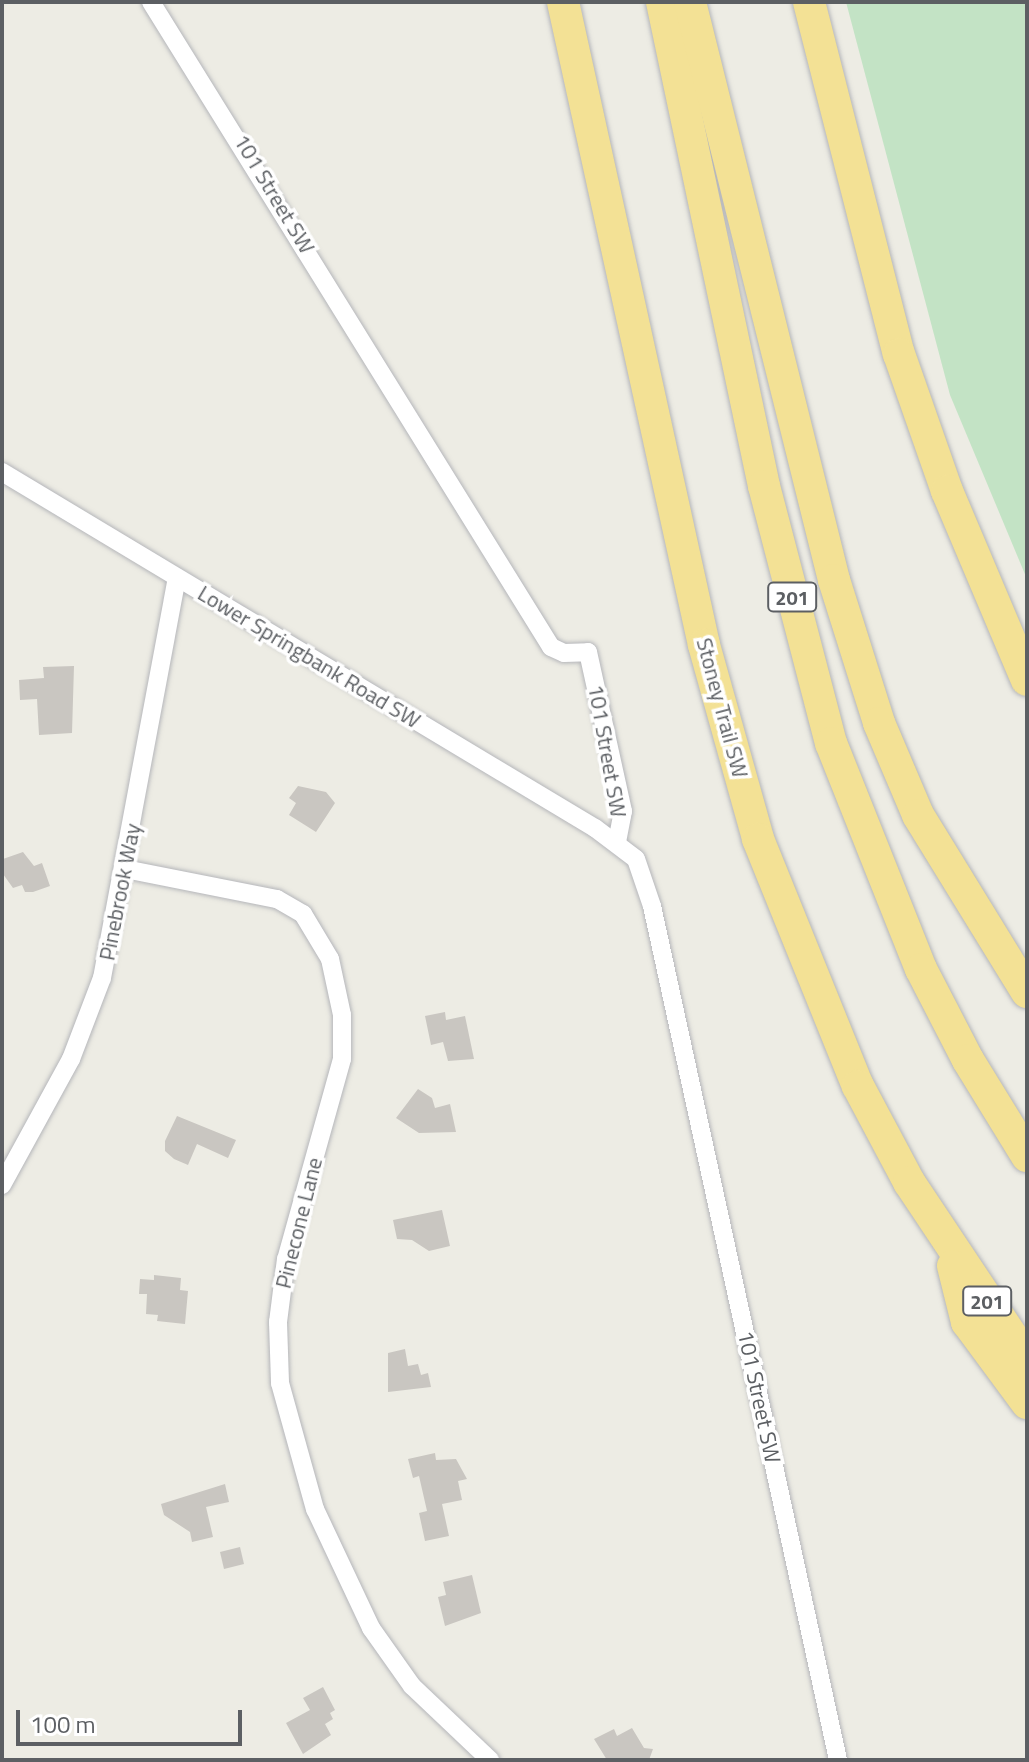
<!DOCTYPE html>
<style>
body{margin:0}
#map{position:relative;width:1029px;height:1762px;overflow:hidden;background:#edece4;font-family:"Titillium Web",sans-serif}
div>[style]{position:absolute}
.green>*{inset:0;background:#c3e3c5}
.building>*{inset:0;background:#c9c6c1}
.roads{filter:drop-shadow(0 0 2px #b5b6ba) drop-shadow(0 0 2px #b5b6ba)}
.street>*{height:18px;margin:-9px;padding:0 9px;transform-origin:9px;border-radius:9px;background:#fff}
.highway>*{height:32px;margin:-16px;padding:0 16px;transform-origin:16px;border-radius:16px;background:#f3e195}
span{translate:-50% -50%;white-space:nowrap;text-align:center;line-height:1.15;-webkit-text-stroke:7px #fff;paint-order:stroke}
.shield-label span{padding:2px 6px;background:#fff;border:2px solid;border-radius:6px;-webkit-text-stroke-width:0}
.shield-label{font-size:20px;color:#5c5f63;font-weight:700}
.street-label{font-size:22px;color:#5c5f63}
.frame{position:absolute;inset:0;border:4px solid #5c5f63;pointer-events:none}
.scale{position:absolute;left:16px;top:1710px;width:226px;height:36px;box-sizing:border-box;border:4px solid #5c5f63;border-top:0;padding-left:10px;font-size:24px;line-height:28px;white-space:nowrap;color:#5c5f63;-webkit-text-stroke:6px #fff;paint-order:stroke}
</style>
<div id="map">
<div class="green">
<div style="clip-path:polygon(846px 2px,1027px 2px,1027px 579px,950px 395px)"></div>
</div>
<div class="building">
<div style="clip-path:polygon(74px 666px,72px 733px,39px 735px,37px 699px,20px 700px,19px 680px,44px 678px,43px 667px)"></div>
<div style="clip-path:polygon(298px 786px,326px 792px,335px 803px,316px 832px,289px 815px,296px 803px,289px 798px)"></div>
<div style="clip-path:polygon(23px 852px,34px 866px,42px 863px,50px 886px,33px 892px,25px 892px,22px 885px,13px 888px,3px 874px,3px 859px)"></div>
<div style="clip-path:polygon(445px 1012px,446px 1020px,465px 1016px,474px 1059px,448px 1061px,443px 1042px,431px 1045px,425px 1016px)"></div>
<div style="clip-path:polygon(418px 1089px,432px 1098px,435px 1108px,450px 1104px,456px 1132px,419px 1133px,396px 1118px)"></div>
<div style="clip-path:polygon(177px 1116px,236px 1140px,228px 1158px,197px 1144px,188px 1165px,174px 1159px,165px 1151px,165px 1141px)"></div>
<div style="clip-path:polygon(442px 1210px,450px 1246px,429px 1251px,412px 1240px,397px 1239px,393px 1220px)"></div>
<div style="clip-path:polygon(154px 1275px,181px 1278px,180px 1290px,188px 1291px,185px 1324px,157px 1321px,158px 1315px,146px 1314px,147px 1294px,139px 1294px,140px 1279px,154px 1280px)"></div>
<div style="clip-path:polygon(405px 1349px,408px 1366px,418px 1364px,421px 1375px,428px 1373px,431px 1387px,388px 1392px,388px 1353px)"></div>
<div style="clip-path:polygon(435px 1453px,436px 1460px,456px 1459px,467px 1479px,458px 1481px,462px 1500px,442px 1504px,449px 1536px,425px 1541px,419px 1513px,427px 1511px,419px 1476px,413px 1478px,408px 1459px)"></div>
<div style="clip-path:polygon(225px 1484px,229px 1502px,206px 1507px,213px 1537px,192px 1542px,190px 1532px,164px 1515px,161px 1504px)"></div>
<div style="clip-path:polygon(240px 1547px,244px 1564px,224px 1569px,220px 1552px)"></div>
<div style="clip-path:polygon(472px 1575px,481px 1613px,445px 1626px,438px 1597px,446px 1595px,443px 1582px)"></div>
<div style="clip-path:polygon(323px 1687px,335px 1710px,330px 1713px,333px 1719px,325px 1724px,331px 1735px,303px 1754px,286px 1723px,310px 1710px,303px 1698px)"></div>
<div style="clip-path:polygon(632px 1728px,644px 1748px,653px 1749px,649px 1760px,607px 1760px,594px 1739px,614px 1729px,617px 1736px)"></div>
</div>
<div class="roads">
<div class="street">
<div style="left:151px;top:2px;width:759px;rotate:58.19deg"></div>
<div style="left:551px;top:647px;width:14px;rotate:25deg"></div>
<div style="left:564px;top:653px;width:24px;rotate:-2deg"></div>
<div style="left:588px;top:652px;width:163px;rotate:77.6deg"></div>
<div style="left:623px;top:811px;width:32px;rotate:101deg"></div>
<div style="left:2px;top:472px;width:692px;rotate:30.98deg"></div>
<div style="left:595px;top:828px;width:51px;rotate:37.1deg"></div>
<div style="left:636px;top:859px;width:50px;rotate:71.2deg"></div>
<div style="left:652px;top:906px;width:874px;rotate:77.71deg"></div>
<div style="left:125px;top:869px;width:155px;rotate:11.2deg"></div>
<div style="left:277px;top:899px;width:30px;rotate:30deg"></div>
<div style="left:303px;top:914px;width:52px;rotate:59deg"></div>
<div style="left:330px;top:959px;width:57px;rotate:77.9deg"></div>
<div style="left:342px;top:1015px;width:44px;rotate:90deg"></div>
<div style="left:342px;top:1059px;width:208px;rotate:105.6deg"></div>
<div style="left:286px;top:1259px;width:64px;rotate:97.2deg"></div>
<div style="left:278px;top:1322px;width:61px;rotate:88.1deg"></div>
<div style="left:280px;top:1383px;width:131px;rotate:74.5deg"></div>
<div style="left:315px;top:1509px;width:132px;rotate:64.8deg"></div>
<div style="left:371px;top:1628px;width:71px;rotate:54.7deg"></div>
<div style="left:412px;top:1686px;width:108px;rotate:43.5deg"></div>
<div style="left:2px;top:1185px;width:144px;rotate:-61.3deg"></div>
<div style="left:71px;top:1059px;width:87px;rotate:-69.1deg"></div>
<div style="left:102px;top:978px;width:407px;rotate:-79.4deg"></div>
</div>
<div class="highway">
<div style="left:563px;top:2px;width:658px;rotate:77.63deg"></div>
<div style="left:704px;top:645px;width:201px;rotate:74.4deg"></div>
<div style="left:758px;top:839px;width:266px;rotate:68deg"></div>
<div style="left:858px;top:1086px;width:109px;rotate:62deg"></div>
<div style="left:909px;top:1182px;width:213px;rotate:56.3deg"></div>
<div style="left:662px;top:2px;width:495px;rotate:78.1deg"></div>
<div style="left:764px;top:486px;width:266px;rotate:75.4deg"></div>
<div style="left:831px;top:743px;width:243px;rotate:68.3deg"></div>
<div style="left:921px;top:969px;width:102px;rotate:62.7deg"></div>
<div style="left:968px;top:1060px;width:113px;rotate:58.4deg"></div>
<div style="left:690px;top:2px;width:596px;rotate:76.01deg"></div>
<div style="left:834px;top:580px;width:150px;rotate:72.5deg"></div>
<div style="left:879px;top:723px;width:100px;rotate:67deg"></div>
<div style="left:918px;top:815px;width:208px;rotate:58.4deg"></div>
<div style="left:809px;top:2px;width:363px;rotate:75.7deg"></div>
<div style="left:899px;top:354px;width:145px;rotate:70.7deg"></div>
<div style="left:947px;top:491px;width:205px;rotate:67.1deg"></div>
<div style="left:953px;top:1266px;width:58px;rotate:76deg"></div>
<div style="left:967px;top:1322px;width:101px;rotate:53.5deg"></div>
</div>
</div>
<div class="shield-label">
<span style="left:792px;top:597px">201</span>
<span style="left:987px;top:1301px">201</span>
</div>
<div class="street-label">
<span style="left:274px;top:194px;rotate:59deg">101 Street SW</span>
<span style="left:309px;top:657px;rotate:31deg">Lower Springbank Road SW</span>
<span style="left:722px;top:708px;rotate:75deg">Stoney Trail SW</span>
<span style="left:607px;top:751px;rotate:80deg">101 Street SW</span>
<span style="left:120px;top:892px;rotate:-79deg">Pinebrook Way</span>
<span style="left:299px;top:1223px;rotate:-76deg">Pinecone Lane</span>
<span style="left:759px;top:1397px;rotate:78deg">101 Street SW</span>
</div>
<div class="frame"></div>
<div class="scale">100 m</div>
</div>
